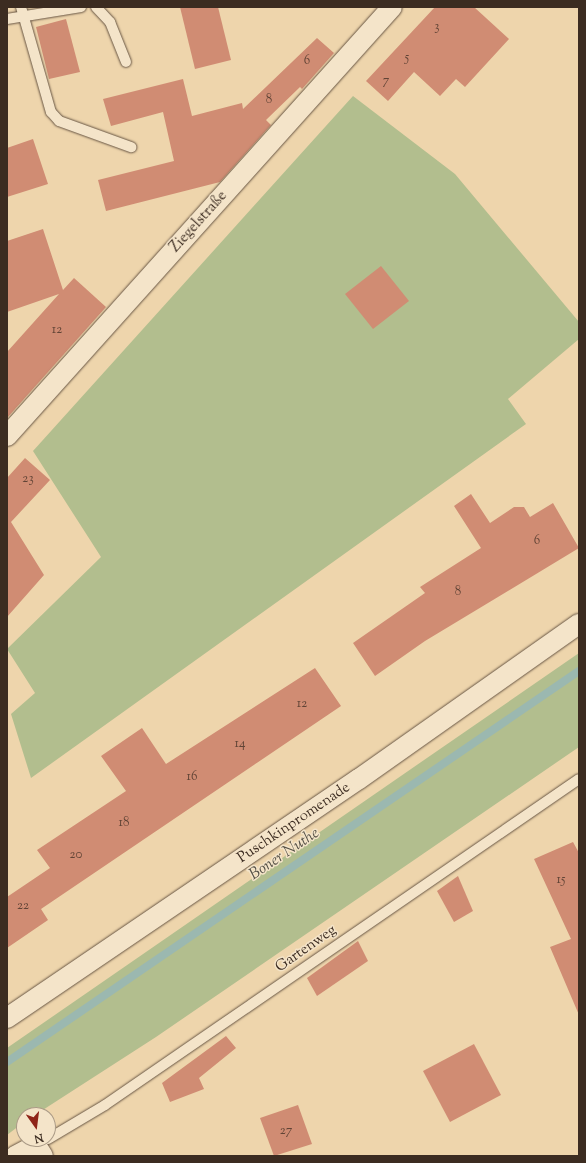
<!DOCTYPE html>
<meta charset="utf-8">
<style>
body{margin:0}
#map{position:relative;width:586px;height:1163px;overflow:hidden;background:#eed5ac;font-family:"Sorts Mill Goudy",serif}
div>[style]{position:absolute}
.green>*{inset:0;background:#b2be8e}
.stream>*{height:8px;margin:-4px;padding:0 4px;transform-origin:4px;border-radius:4px;background:#9bb8b0}
.building>*{inset:0;background:#d08c73}
.roads{filter:drop-shadow(0 0 1px #685644) drop-shadow(0 0 1px #685644)}
.lane>*{height:10px;margin:-5px;padding:0 5px;transform-origin:5px;border-radius:5px;background:#f4e4c9}
.street>*{height:20px;margin:-10px;padding:0 10px;transform-origin:10px;border-radius:10px;background:#f4e4c9}
span{translate:-50% -50%;white-space:nowrap;text-align:center;line-height:1.15;-webkit-text-stroke:3px #f4e4c9;paint-order:stroke}
.number-label{font-size:13px;color:#614436}
.number-label span{-webkit-text-stroke-width:0}
.street-label{font-size:15px;color:#3c2c21}
.water-label{font-size:16px;color:#544f45;font-style:italic}
.frame{position:absolute;inset:0;border:8px solid #3c2c21;pointer-events:none}
.north{position:absolute;left:16px;top:1107px;width:40px;height:40px;box-sizing:border-box;background:#f4e4c9;border:1px solid #aa9a86;border-radius:50%;rotate:166deg;font-size:11px;font-weight:700;line-height:16px;text-align:center;color:#3c2c21}
.north::after{content:'';display:block;margin:auto;width:14px;height:18px;background:#8f2418;clip-path:polygon(50% 0,100% 100%,50% 72%,0 100%)}
</style>
<div id="map">
<div class="green">
<div style="clip-path:polygon(353px 96px,455px 174px,579px 322px,579px 339px,508px 399px,526px 424px,31px 778px,11px 714px,35px 693px,7px 649px,101px 557px,33px 451px)"></div>
<div style="clip-path:polygon(579px 653px,579px 747px,156px 1037px,35px 1115px,24px 1115px,24px 1122px,7px 1135px,7px 1048px)"></div>
</div>
<div class="stream">
<div style="left:7px;top:1062px;width:693px;rotate:-34.36deg"></div>
</div>
<div class="building">
<div style="clip-path:polygon(180px 7px,218px 7px,231px 60px,195px 69px)"></div>
<div style="clip-path:polygon(435px 7px,474px 7px,509px 39px,465px 87px,456px 79px,440px 96px,414px 72px,388px 101px,366px 81px)"></div>
<div style="clip-path:polygon(66px 19px,80px 72px,49px 79px,36px 27px)"></div>
<div style="clip-path:polygon(317px 38px,334px 53px,302px 89px,300px 87px,266px 120px,271px 125px,220px 182px,106px 211px,98px 180px,174px 161px,163px 112px,111px 126px,103px 99px,183px 79px,192px 116px,242px 103px,243px 109px)"></div>
<div style="clip-path:polygon(33px 139px,48px 184px,7px 197px,7px 148px)"></div>
<div style="clip-path:polygon(43px 229px,63px 290px,74px 278px,106px 307px,7px 418px,7px 352px,59px 294px,7px 312px,7px 241px)"></div>
<div style="clip-path:polygon(381px 266px,409px 301px,373px 329px,345px 294px)"></div>
<div style="clip-path:polygon(25px 458px,50px 480px,11px 522px,44px 575px,7px 617px,7px 478px)"></div>
<div style="clip-path:polygon(471px 494px,490px 523px,514px 507px,524px 507px,530px 517px,553px 503px,579px 548px,425px 641px,375px 676px,353px 643px,425px 593px,420px 587px,481px 548px,454px 506px)"></div>
<div style="clip-path:polygon(315px 668px,341px 706px,41px 909px,48px 920px,7px 948px,7px 897px,50px 868px,37px 850px,126px 791px,101px 756px,142px 728px,166px 764px)"></div>
<div style="clip-path:polygon(573px 842px,579px 853px,579px 1015px,550px 947px,571px 939px,534px 859px)"></div>
<div style="clip-path:polygon(458px 876px,473px 911px,454px 922px,437px 891px)"></div>
<div style="clip-path:polygon(358px 941px,368px 961px,317px 996px,307px 978px)"></div>
<div style="clip-path:polygon(226px 1036px,236px 1048px,199px 1078px,204px 1089px,170px 1102px,162px 1083px)"></div>
<div style="clip-path:polygon(474px 1044px,501px 1095px,450px 1122px,423px 1071px)"></div>
<div style="clip-path:polygon(298px 1105px,312px 1144px,274px 1156px,260px 1118px)"></div>
</div>
<div class="roads">
<div class="lane">
<div style="left:21px;top:7px;width:109px;rotate:74.1deg"></div>
<div style="left:51px;top:112px;width:12px;rotate:48deg"></div>
<div style="left:59px;top:121px;width:77px;rotate:19.9deg"></div>
<div style="left:96px;top:7px;width:21px;rotate:47deg"></div>
<div style="left:110px;top:22px;width:43px;rotate:68.2deg"></div>
<div style="left:7px;top:19px;width:75px;rotate:-9.2deg"></div>
<div style="left:48px;top:1139px;width:66px;rotate:-30.8deg"></div>
<div style="left:105px;top:1105px;width:575px;rotate:-34.52deg"></div>
</div>
<div class="street">
<div style="left:7px;top:436px;width:576px;rotate:-48.09deg"></div>
<div style="left:7px;top:1018px;width:425px;rotate:-34.2deg"></div>
<div style="left:359px;top:779px;width:269px;rotate:-35.2deg"></div>
<div style="left:15px;top:1156px;width:24px;rotate:-28deg"></div>
<div style="left:36px;top:1145px;width:13px;rotate:58deg"></div>
</div>
</div>
<div class="number-label">
<span style="left:437px;top:27px">3</span>
<span style="left:407px;top:58px">5</span>
<span style="left:307px;top:61px">6</span>
<span style="left:386px;top:81px">7</span>
<span style="left:269px;top:100px">8</span>
<span style="left:57px;top:330px">12</span>
<span style="left:28px;top:479px">23</span>
<span style="left:537px;top:541px">6</span>
<span style="left:458px;top:592px">8</span>
<span style="left:302px;top:704px">12</span>
<span style="left:240px;top:744px">14</span>
<span style="left:192px;top:777px">16</span>
<span style="left:124px;top:823px">18</span>
<span style="left:76px;top:855px">20</span>
<span style="left:561px;top:880px">15</span>
<span style="left:23px;top:906px">22</span>
<span style="left:286px;top:1131px">27</span>
</div>
<div class="street-label">
<span style="left:199px;top:222px;rotate:-48deg">Ziegelstraße</span>
<span style="left:294px;top:823px;rotate:-34deg">Puschkinpromenade</span>
<span style="left:306px;top:949px;rotate:-35deg">Gartenweg</span>
</div>
<div class="water-label">
<span style="left:285px;top:855px;rotate:-34deg">Boner Nuthe</span>
</div>
<div class="frame"></div>
<div class="north">N</div>
</div>
